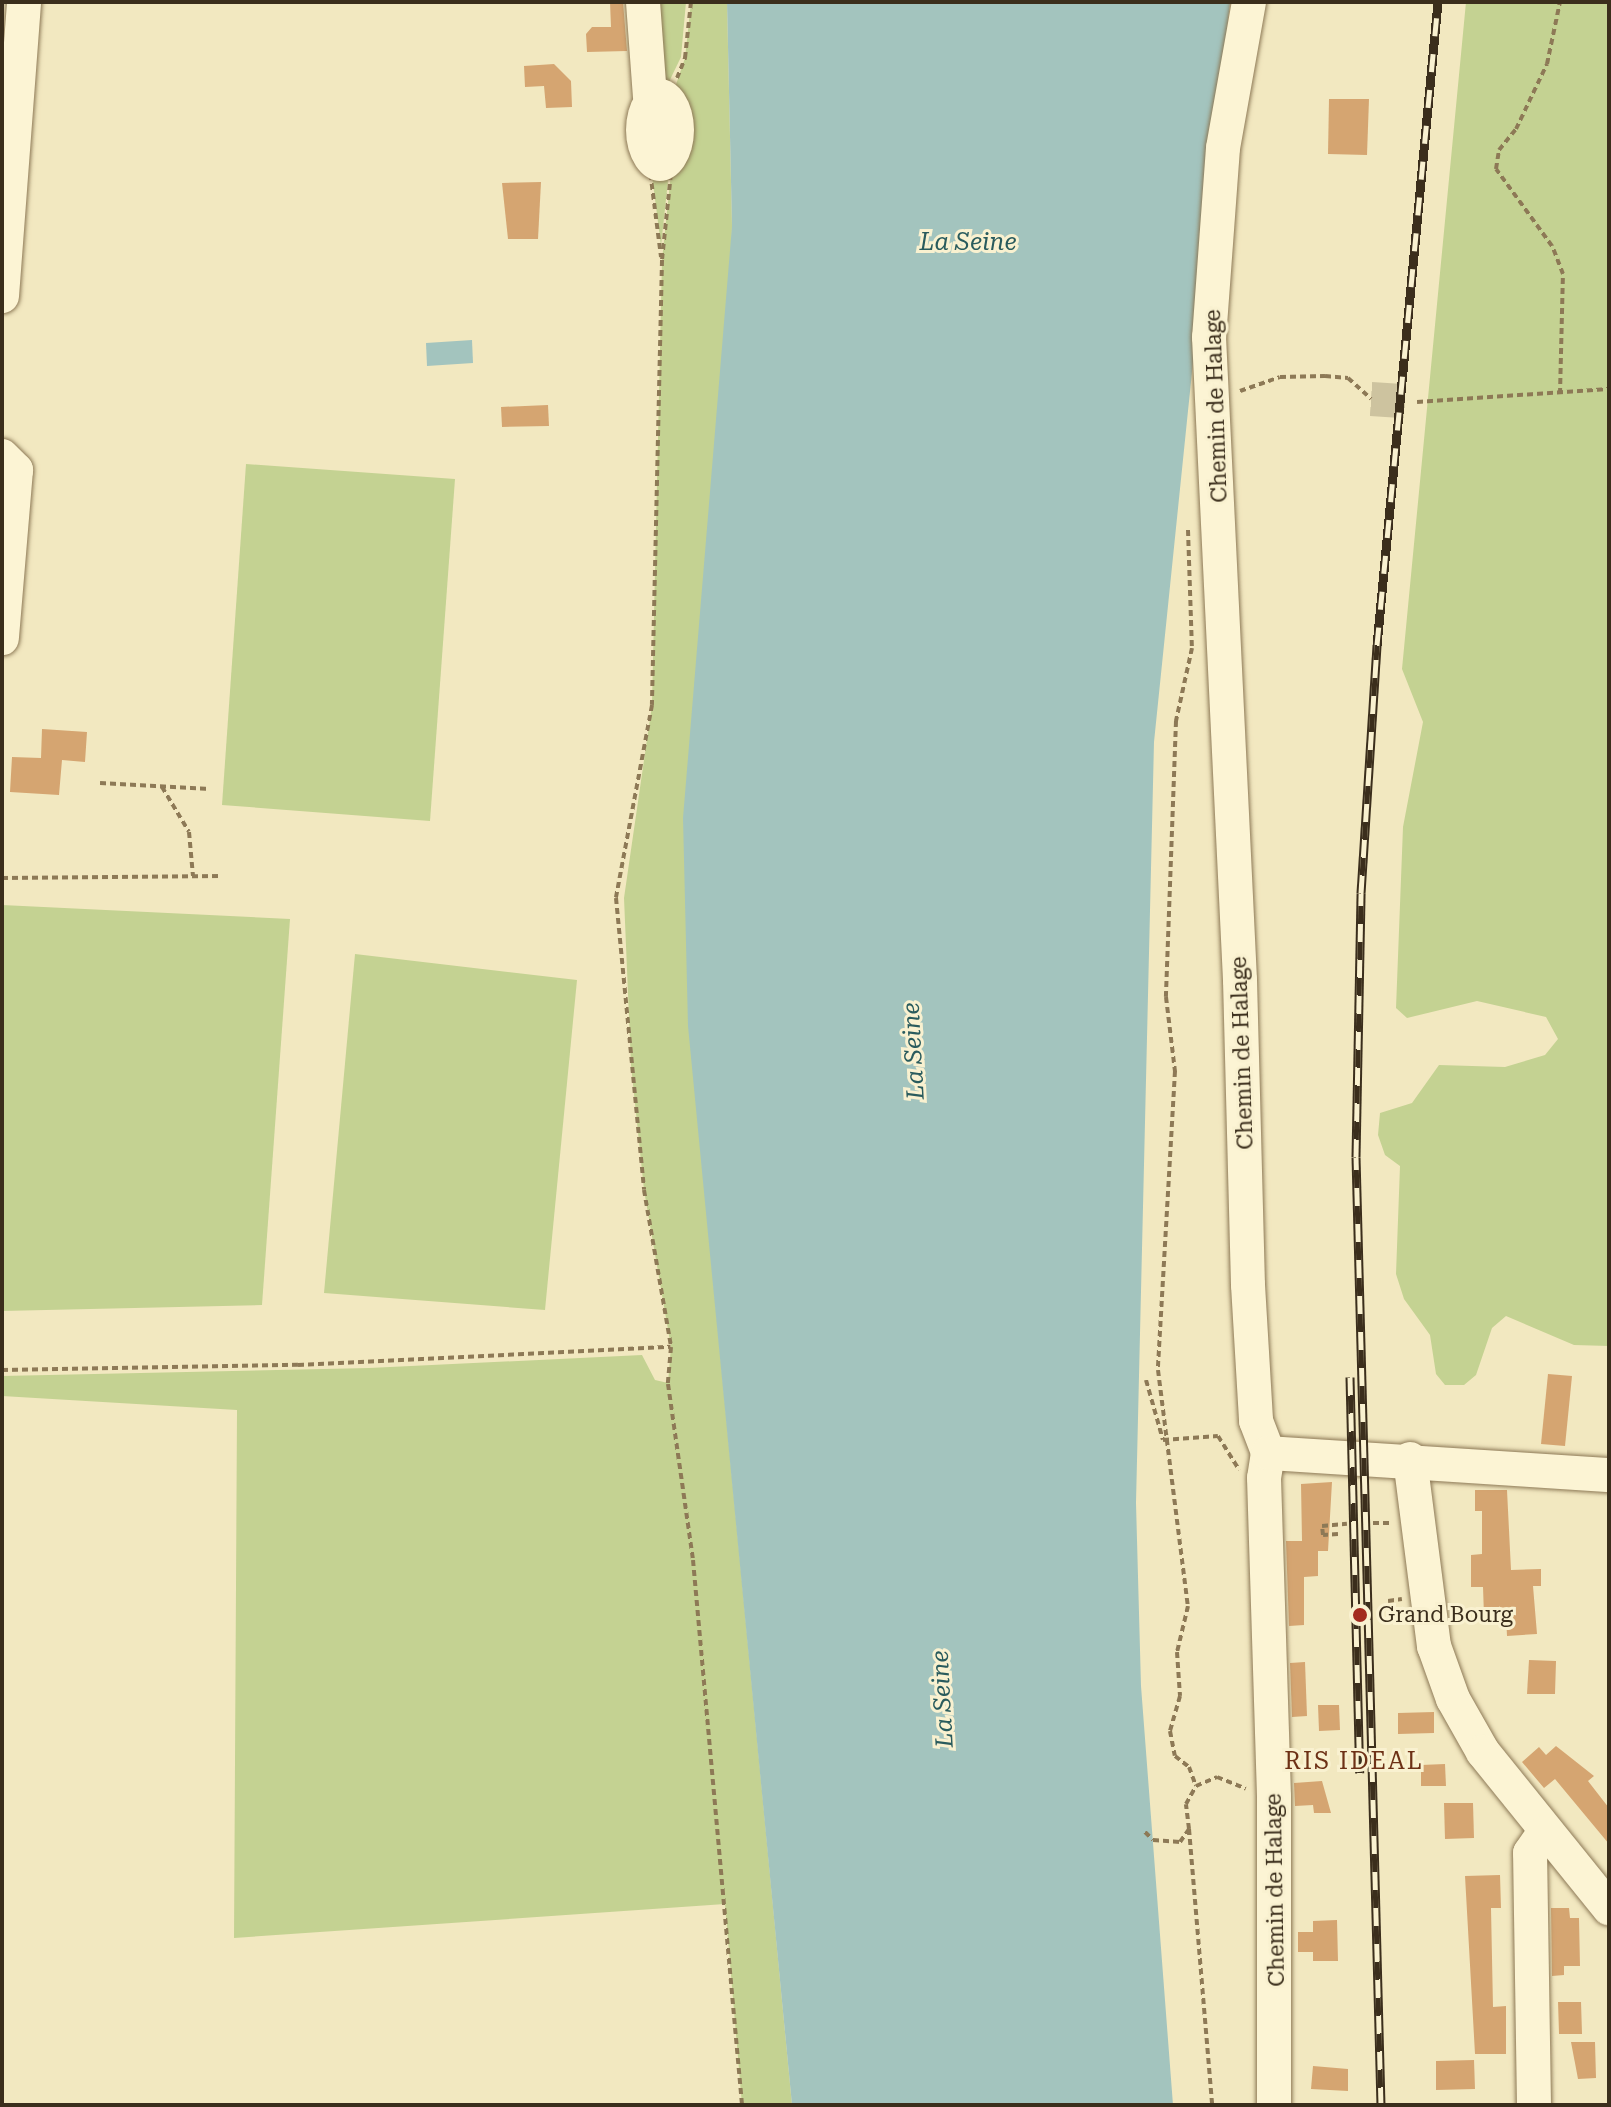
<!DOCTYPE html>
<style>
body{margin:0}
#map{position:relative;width:1611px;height:2107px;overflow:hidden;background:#f2e8c0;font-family:"Roboto Serif",serif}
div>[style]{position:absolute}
.green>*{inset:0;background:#c4d292}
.water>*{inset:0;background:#a3c4be}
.building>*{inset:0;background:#d5a571}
.minor-tunnel>*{height:34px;margin-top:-17px;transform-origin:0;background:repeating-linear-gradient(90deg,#cdc39f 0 34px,transparent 0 51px)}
.path>*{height:4px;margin-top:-2px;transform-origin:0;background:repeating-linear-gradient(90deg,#8d7956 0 6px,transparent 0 10px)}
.roads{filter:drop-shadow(0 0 2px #8d7956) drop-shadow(0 0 2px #8d7956)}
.minor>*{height:34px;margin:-17px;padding:0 17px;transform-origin:17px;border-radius:17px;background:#fcf4d4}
.minor>.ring{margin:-17px;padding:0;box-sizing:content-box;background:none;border:34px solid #fcf4d4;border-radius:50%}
.rail>*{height:9px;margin-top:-4.5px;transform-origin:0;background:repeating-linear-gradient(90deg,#f9f1d0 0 18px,#3b2e1c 0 36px);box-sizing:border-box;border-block:2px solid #3b2e1c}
.dots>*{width:22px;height:22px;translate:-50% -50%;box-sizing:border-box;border:4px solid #f9f1d0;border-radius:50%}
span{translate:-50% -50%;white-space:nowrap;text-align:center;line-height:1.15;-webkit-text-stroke:6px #f9f1d0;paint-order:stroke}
.street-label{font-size:22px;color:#3b2e1c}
.poi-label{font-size:22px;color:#3b2e1c}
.left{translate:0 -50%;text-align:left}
.water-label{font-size:24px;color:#295b5d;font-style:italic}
.neighbourhood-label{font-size:24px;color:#6d3116;letter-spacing:2px}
.frame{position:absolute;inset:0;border:4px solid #3b2e1c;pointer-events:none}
</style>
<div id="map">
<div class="green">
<div style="clip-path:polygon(648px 2px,686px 2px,681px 57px,666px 88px)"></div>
<div style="clip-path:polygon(691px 2px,727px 2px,732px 226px,711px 1257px,792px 2105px,742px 2105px,725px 1904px,234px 1938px,237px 1410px,2px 1396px,2px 1376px,369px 1368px,642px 1355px,655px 1380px,668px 1383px,671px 1347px,644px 1190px,631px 1065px,624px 898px,652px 705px,662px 260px,675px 135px,667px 111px,685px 58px)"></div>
<div style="clip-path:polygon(1466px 2px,1609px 2px,1609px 1346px,1574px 1345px,1506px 1316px,1492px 1328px,1476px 1375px,1464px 1385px,1445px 1385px,1436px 1374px,1430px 1335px,1404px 1299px,1396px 1274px,1400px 1166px,1385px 1155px,1378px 1135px,1380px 1113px,1412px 1103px,1439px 1065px,1505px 1067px,1545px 1055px,1558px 1039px,1546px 1017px,1477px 1001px,1407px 1018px,1396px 1008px,1403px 827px,1423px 722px,1402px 669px)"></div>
<div style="clip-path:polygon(667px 117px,673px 134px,661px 246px,646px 128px,648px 122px)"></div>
<div style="clip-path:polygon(246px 464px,455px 479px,430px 821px,222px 805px)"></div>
<div style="clip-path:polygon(2px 905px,290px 919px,262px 1305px,2px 1311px)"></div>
<div style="clip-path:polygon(355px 954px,577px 980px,545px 1310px,324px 1293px)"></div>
</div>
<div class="water">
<div style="clip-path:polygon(727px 2px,1230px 2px,1154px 742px,1136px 1503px,1141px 1686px,1173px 2105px,792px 2105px,688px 1026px,683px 818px,732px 226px)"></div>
<div style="clip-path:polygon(472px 340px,473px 363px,427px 366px,426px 343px)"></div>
</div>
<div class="building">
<div style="clip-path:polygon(610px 2px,623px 2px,627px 51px,587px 52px,586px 34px,592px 27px,611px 27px)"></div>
<div style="clip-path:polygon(554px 64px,571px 81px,572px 107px,546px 108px,544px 86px,525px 87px,524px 66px)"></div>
<div style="clip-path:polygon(1329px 99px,1369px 99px,1367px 155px,1328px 154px)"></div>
<div style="clip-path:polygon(541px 182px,538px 239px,508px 239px,502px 183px)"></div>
<div style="clip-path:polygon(548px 405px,549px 426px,502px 427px,501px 407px)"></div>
<div style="clip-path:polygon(42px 729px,87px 732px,85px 762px,62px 760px,59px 795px,10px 792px,12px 757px,41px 758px)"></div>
<div style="clip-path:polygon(1548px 1374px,1572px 1376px,1565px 1446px,1541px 1444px)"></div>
<div style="clip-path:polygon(1332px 1482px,1328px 1551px,1318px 1551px,1318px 1576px,1304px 1577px,1304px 1625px,1289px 1626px,1286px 1541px,1302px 1541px,1301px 1484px)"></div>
<div style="clip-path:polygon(1475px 1490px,1507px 1490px,1511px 1570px,1541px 1569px,1541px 1586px,1533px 1586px,1537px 1634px,1507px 1636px,1506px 1616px,1484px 1616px,1483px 1587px,1471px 1587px,1471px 1555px,1482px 1554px,1482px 1511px,1475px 1511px)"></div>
<div style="clip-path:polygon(1529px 1660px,1556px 1661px,1555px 1694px,1527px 1694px)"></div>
<div style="clip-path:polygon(1305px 1662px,1307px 1716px,1292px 1717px,1290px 1663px)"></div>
<div style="clip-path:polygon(1318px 1705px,1339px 1705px,1340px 1730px,1319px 1731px)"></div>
<div style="clip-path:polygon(1434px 1712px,1434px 1733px,1398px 1734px,1398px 1713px)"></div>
<div style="clip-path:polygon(1556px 1746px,1594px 1776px,1588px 1781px,1609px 1808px,1609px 1844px,1555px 1779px,1544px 1788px,1522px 1762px,1539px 1747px,1546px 1755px)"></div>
<div style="clip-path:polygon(1445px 1764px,1446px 1786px,1421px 1786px,1421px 1765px)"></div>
<div style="clip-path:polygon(1322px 1781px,1331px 1813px,1314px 1813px,1313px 1805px,1295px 1806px,1294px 1783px)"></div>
<div style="clip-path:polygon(1444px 1803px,1473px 1803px,1474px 1838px,1445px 1839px)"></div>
<div style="clip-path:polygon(1500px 1875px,1501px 1908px,1491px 1908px,1493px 2007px,1506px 2006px,1506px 2054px,1475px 2054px,1465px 1876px)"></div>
<div style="clip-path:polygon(1551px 1908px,1569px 1908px,1570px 1918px,1579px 1918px,1580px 1966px,1564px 1966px,1564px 1975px,1552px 1976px)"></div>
<div style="clip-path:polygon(1337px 1920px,1338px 1961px,1313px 1961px,1313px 1952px,1298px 1952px,1298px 1932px,1313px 1932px,1313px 1921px)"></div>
<div style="clip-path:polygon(1558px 2002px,1581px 2002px,1582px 2034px,1559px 2034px)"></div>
<div style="clip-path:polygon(1571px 2042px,1595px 2042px,1596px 2078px,1578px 2079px)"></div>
<div style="clip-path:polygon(1474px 2060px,1475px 2089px,1436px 2090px,1436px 2061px)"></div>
<div style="clip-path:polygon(1313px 2066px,1348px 2069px,1348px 2091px,1311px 2089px)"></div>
</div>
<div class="minor-tunnel">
<div style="left:1371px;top:399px;width:46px;rotate:3.7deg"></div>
</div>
<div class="path">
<div style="left:677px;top:78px;width:22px;rotate:-68deg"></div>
<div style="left:685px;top:58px;width:56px;rotate:-83.9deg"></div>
<div style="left:669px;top:116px;width:19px;rotate:72deg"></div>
<div style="left:675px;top:134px;width:127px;rotate:95.9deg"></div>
<div style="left:662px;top:260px;width:445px;rotate:91.3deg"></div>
<div style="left:652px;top:705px;width:196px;rotate:100.6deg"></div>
<div style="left:616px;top:898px;width:293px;rotate:84.5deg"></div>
<div style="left:644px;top:1190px;width:159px;rotate:80.2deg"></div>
<div style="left:671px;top:1347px;width:37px;rotate:95deg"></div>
<div style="left:668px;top:1384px;width:178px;rotate:81.9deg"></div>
<div style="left:693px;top:1560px;width:547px;rotate:84.86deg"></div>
<div style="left:644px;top:124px;width:134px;rotate:82.7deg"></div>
<div style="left:1240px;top:391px;width:42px;rotate:-19.3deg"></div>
<div style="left:1280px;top:377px;width:45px;rotate:-1.3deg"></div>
<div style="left:1325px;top:376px;width:23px;rotate:5deg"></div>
<div style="left:1348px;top:378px;width:31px;rotate:42deg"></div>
<div style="left:1560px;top:394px;width:120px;rotate:-88.6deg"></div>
<div style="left:1563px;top:274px;width:30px;rotate:-111deg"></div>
<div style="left:1552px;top:246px;width:95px;rotate:-126deg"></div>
<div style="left:1496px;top:169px;width:19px;rotate:-81deg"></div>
<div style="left:1499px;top:150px;width:27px;rotate:-51deg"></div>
<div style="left:1516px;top:129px;width:72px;rotate:-64.5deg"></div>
<div style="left:1547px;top:64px;width:63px;rotate:-78.2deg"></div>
<div style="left:1417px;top:402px;width:192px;rotate:-3.9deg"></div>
<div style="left:1188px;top:530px;width:118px;rotate:88.1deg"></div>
<div style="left:1192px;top:648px;width:75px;rotate:102.4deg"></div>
<div style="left:1176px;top:721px;width:276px;rotate:92.1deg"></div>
<div style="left:1166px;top:997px;width:75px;rotate:83.1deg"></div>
<div style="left:1175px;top:1071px;width:299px;rotate:93.3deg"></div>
<div style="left:1158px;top:1370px;width:238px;rotate:82.8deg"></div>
<div style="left:1188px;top:1606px;width:47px;rotate:103.4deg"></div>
<div style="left:1177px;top:1652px;width:44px;rotate:86.1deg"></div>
<div style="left:1180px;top:1696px;width:36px;rotate:106deg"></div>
<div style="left:1170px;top:1731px;width:25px;rotate:79deg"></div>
<div style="left:1175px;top:1756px;width:18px;rotate:38deg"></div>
<div style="left:1189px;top:1767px;width:20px;rotate:70deg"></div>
<div style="left:100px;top:783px;width:110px;rotate:3.1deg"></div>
<div style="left:162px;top:787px;width:52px;rotate:59deg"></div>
<div style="left:189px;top:832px;width:44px;rotate:84.8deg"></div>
<div style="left:2px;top:878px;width:220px;rotate:-0.5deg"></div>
<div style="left:2px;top:1370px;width:296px;rotate:-1deg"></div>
<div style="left:298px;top:1365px;width:373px;rotate:-2.8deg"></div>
<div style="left:1146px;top:1380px;width:62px;rotate:74.2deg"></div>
<div style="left:1163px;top:1440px;width:55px;rotate:-4.2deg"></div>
<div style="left:1218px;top:1436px;width:40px;rotate:58deg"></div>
<div style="left:1373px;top:1523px;width:20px"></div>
<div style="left:1338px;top:1534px;width:15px;rotate:176deg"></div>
<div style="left:1323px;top:1535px;width:9px;rotate:-96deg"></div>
<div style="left:1322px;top:1526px;width:25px;rotate:-5deg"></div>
<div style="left:1388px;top:1601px;width:14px;rotate:-8deg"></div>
<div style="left:1189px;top:1829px;width:277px;rotate:85.2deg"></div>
<div style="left:1145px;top:1832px;width:11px;rotate:45deg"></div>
<div style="left:1153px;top:1840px;width:27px;rotate:4deg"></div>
<div style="left:1180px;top:1842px;width:16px;rotate:-55deg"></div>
<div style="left:1189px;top:1829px;width:25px;rotate:-97deg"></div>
<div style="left:1186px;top:1804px;width:21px;rotate:-61deg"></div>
<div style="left:1196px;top:1786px;width:23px;rotate:-23deg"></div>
<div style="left:1217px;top:1777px;width:31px;rotate:22deg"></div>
</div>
<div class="roads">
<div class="minor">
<div style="left:643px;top:2px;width:95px;rotate:85.8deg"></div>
<div style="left:1249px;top:2px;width:148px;rotate:100.1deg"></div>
<div style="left:1223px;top:148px;width:190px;rotate:94.2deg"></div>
<div style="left:1209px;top:337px;width:644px;rotate:87.24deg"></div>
<div style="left:1240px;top:980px;width:305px;rotate:88.5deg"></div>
<div style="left:1248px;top:1285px;width:136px;rotate:86.6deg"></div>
<div style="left:1256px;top:1421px;width:34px;rotate:69deg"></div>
<div style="left:1268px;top:1453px;width:25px;rotate:99deg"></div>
<div style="left:1264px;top:1478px;width:319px;rotate:88.2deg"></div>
<div style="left:1274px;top:1797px;width:308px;rotate:90deg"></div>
<div class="ring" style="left:643px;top:96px;width:-10px;height:-10px"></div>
<div style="left:2px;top:296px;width:295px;rotate:-85.7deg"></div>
<div style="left:2px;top:456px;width:20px;rotate:45deg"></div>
<div style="left:16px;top:470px;width:169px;rotate:94.8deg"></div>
<div style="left:1268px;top:1453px;width:342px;rotate:3.7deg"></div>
<div style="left:1410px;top:1459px;width:189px;rotate:82.7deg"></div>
<div style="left:1434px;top:1646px;width:56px;rotate:70.3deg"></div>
<div style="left:1453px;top:1699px;width:61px;rotate:60.5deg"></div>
<div style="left:1483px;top:1752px;width:201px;rotate:51.1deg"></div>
<div style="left:1534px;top:2105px;width:252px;rotate:-90.9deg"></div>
<div style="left:1530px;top:1853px;width:24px;rotate:-55deg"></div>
</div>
</div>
<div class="rail">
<div style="left:1350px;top:1377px;width:396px;rotate:88.6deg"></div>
<div style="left:1381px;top:2105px;width:948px;rotate:-91.51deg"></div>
<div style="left:1356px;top:1157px;width:264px;rotate:-88.9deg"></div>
<div style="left:1361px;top:893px;width:249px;rotate:-86.3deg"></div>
<div style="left:1377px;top:645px;width:646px;rotate:-84.58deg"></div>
</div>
<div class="dots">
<div style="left:1360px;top:1615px;background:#a32b1f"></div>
</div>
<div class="street-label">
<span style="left:1216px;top:406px;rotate:-92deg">Chemin de Halage</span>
<span style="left:1242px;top:1053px;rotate:-92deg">Chemin de Halage</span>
<span style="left:1275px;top:1890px;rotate:-91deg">Chemin de Halage</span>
</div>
<div class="poi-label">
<span class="left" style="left:1378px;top:1615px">Grand Bourg</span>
</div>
<div class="water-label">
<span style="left:968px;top:243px">La Seine</span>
<span style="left:914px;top:1051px;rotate:-93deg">La Seine</span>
<span style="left:943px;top:1699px;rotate:-93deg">La Seine</span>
</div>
<div class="neighbourhood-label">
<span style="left:1354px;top:1762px">RIS IDEAL</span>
</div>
<div class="frame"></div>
</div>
